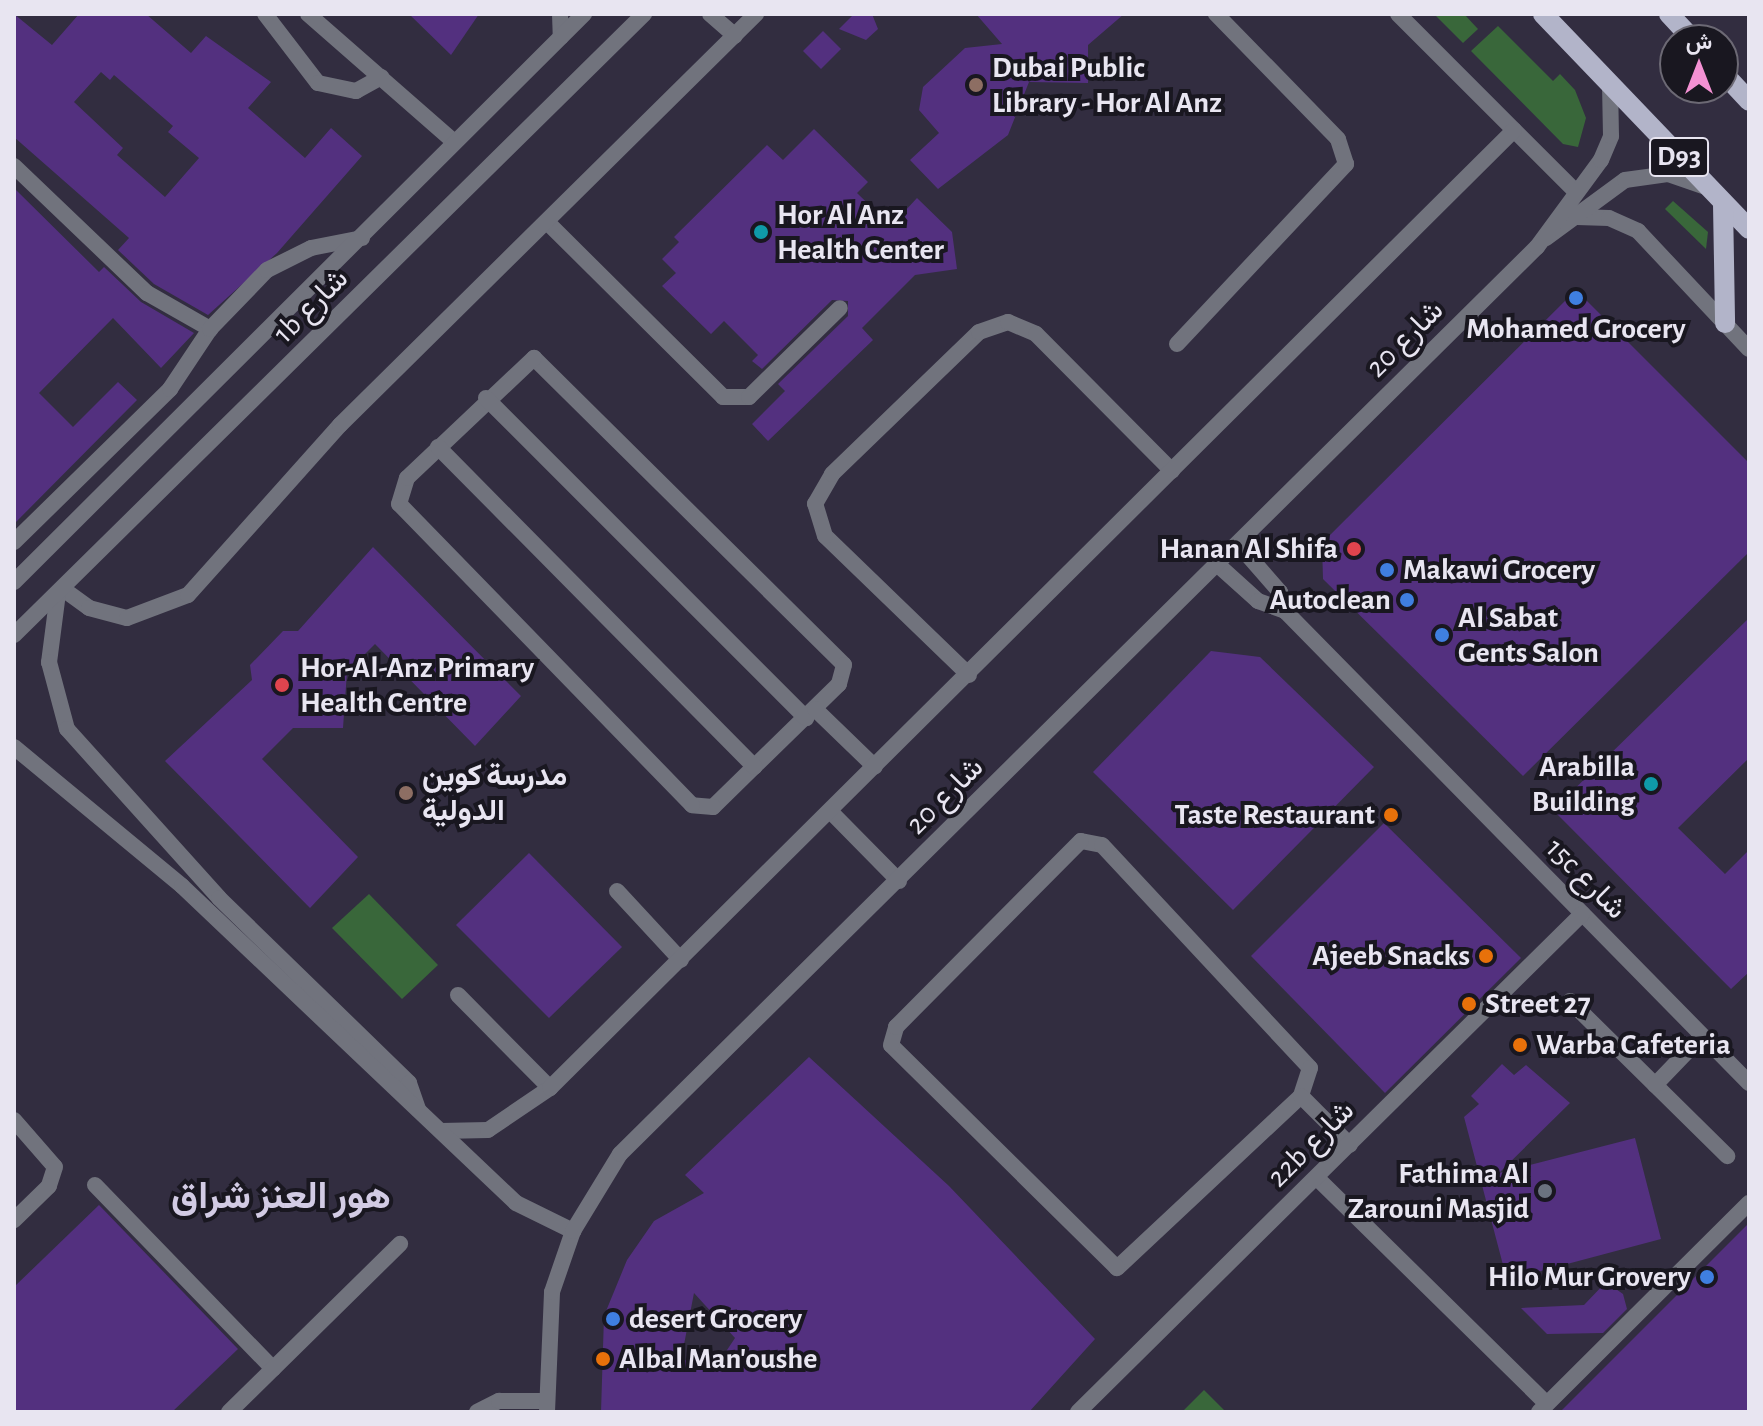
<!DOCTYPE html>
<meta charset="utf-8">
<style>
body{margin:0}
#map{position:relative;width:1763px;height:1426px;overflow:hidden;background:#322d40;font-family:"Alegreya Sans",Vazirmatn,sans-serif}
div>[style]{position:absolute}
.green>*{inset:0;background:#39673a}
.building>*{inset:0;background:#53307f}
.service>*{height:16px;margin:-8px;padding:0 8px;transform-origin:8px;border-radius:8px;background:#71737d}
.minor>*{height:16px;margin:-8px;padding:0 8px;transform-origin:8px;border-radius:8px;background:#71737d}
.tertiary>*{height:16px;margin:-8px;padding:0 8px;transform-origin:8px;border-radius:8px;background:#71737d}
.primary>*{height:20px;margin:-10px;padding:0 10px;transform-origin:10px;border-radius:10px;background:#b2b4c9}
.dots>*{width:22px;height:22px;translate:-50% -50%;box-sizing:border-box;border:4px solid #191720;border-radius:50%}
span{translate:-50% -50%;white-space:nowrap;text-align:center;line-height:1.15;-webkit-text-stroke:8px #191720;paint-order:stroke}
.shield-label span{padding:2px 6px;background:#191720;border:2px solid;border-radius:6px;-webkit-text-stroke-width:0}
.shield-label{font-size:28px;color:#e8e5f1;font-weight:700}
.poi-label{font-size:30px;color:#e8e5f1;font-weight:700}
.left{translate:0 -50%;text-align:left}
.right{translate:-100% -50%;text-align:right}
.street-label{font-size:30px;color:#e8e5f1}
.district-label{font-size:38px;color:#d2cbe4;font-weight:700}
.frame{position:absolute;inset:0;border:16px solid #e8e5f1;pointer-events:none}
.north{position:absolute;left:1659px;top:24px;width:80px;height:80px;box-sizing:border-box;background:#191720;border:2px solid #6c6974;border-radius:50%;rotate:0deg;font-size:22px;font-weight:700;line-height:32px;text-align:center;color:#e8e5f1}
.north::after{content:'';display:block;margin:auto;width:28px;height:36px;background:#f491d3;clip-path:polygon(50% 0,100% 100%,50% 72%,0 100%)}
</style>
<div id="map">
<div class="green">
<div style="clip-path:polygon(1434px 14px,1464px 14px,1478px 29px,1463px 43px)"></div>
<div style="clip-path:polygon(1498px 26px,1553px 81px,1560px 74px,1575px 90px,1586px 118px,1578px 147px,1563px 144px,1471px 51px)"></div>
<div style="clip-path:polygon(1673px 201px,1708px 232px,1706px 249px,1665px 209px)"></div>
<div style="clip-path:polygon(369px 894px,438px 965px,402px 999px,332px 928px)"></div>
<div style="clip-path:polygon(1204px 1390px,1226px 1412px,1182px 1412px)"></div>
</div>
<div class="building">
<div style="clip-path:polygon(evenodd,14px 14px,52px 45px,79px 14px,146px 14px,191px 53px,206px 36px,271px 82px,248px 108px,305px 158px,331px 128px,362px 156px,277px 253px,208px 315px,154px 284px,118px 250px,129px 238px,14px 137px,14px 14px,101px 72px,110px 80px,114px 75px,173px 126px,168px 132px,199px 158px,165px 197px,117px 155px,123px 148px,74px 102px,101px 72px)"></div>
<div style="clip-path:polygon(409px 14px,479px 14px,451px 55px)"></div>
<div style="clip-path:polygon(854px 14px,872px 14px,878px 29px,866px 40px,839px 29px)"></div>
<div style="clip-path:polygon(976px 14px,1124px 14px,1088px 45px,1088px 83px,1029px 82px,1008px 135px,938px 189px,910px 160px,939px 133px,919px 110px,923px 87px,965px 48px,1002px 44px)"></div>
<div style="clip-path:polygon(823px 31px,841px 49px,821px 69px,803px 51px)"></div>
<div style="clip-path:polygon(814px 129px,868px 182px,857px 193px,891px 226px,917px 198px,952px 232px,957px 269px,915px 275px,862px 328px,873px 340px,768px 441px,752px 424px,785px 391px,778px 384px,848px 316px,848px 301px,832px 300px,762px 369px,752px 361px,758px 355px,724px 321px,711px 334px,662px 286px,676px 273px,662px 259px,679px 242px,674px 237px,767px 145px,783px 160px)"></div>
<div style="clip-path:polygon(14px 188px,99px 272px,104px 267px,141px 302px,194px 333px,161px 368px,113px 318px,39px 393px,73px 427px,118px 382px,137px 400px,14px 524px)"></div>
<div style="clip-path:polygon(1576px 290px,1749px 463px,1749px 552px,1523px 776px,1323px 579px,1322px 543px)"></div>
<div style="clip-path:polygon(373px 547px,521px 696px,475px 746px,375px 644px,347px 672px,343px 728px,293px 728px,262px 759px,358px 857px,310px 908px,165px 761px,252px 680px,250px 665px,283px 631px,298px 631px)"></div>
<div style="clip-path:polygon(1749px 618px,1749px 758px,1678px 828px,1725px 874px,1749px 850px,1749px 972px,1731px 989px,1553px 810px)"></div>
<div style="clip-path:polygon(1211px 651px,1260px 657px,1374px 767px,1233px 910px,1093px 772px)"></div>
<div style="clip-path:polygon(1384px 823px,1521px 958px,1385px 1093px,1251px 956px)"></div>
<div style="clip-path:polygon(529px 853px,622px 947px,549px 1018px,456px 925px)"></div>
<div style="clip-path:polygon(evenodd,809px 1057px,949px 1186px,1095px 1339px,1029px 1412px,601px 1412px,604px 1316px,627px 1260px,654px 1221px,704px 1193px,685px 1175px,809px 1057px,694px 1293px,735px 1338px,719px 1362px,681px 1360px,694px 1293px)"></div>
<div style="clip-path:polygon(1502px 1064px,1514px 1075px,1526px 1065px,1570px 1103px,1499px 1173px,1635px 1138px,1661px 1239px,1507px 1280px,1464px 1117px,1479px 1104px,1471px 1096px)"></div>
<div style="clip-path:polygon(99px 1205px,238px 1349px,172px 1412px,14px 1412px,14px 1287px)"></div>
<div style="clip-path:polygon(1749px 1223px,1749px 1412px,1560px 1412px)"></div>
<div style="clip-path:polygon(1606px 1282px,1623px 1294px,1627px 1309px,1603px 1333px,1547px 1334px,1521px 1308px,1584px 1305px)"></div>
</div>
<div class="service">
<div style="left:265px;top:14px;width:87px;rotate:52.5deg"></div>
<div style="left:318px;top:83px;width:39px;rotate:12deg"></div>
<div style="left:356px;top:91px;width:29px;rotate:-29deg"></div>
<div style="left:560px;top:14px;width:23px;rotate:88deg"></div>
<div style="left:710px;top:14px;width:33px;rotate:41deg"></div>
<div style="left:1398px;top:14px;width:252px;rotate:45deg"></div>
<div style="left:14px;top:166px;width:184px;rotate:43.7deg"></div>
<div style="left:147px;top:293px;width:73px;rotate:29.7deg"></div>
<div style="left:1577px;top:217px;width:32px;rotate:2deg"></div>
<div style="left:1609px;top:218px;width:32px;rotate:24deg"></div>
<div style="left:1638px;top:231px;width:162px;rotate:46.8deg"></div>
<div style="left:548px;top:223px;width:247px;rotate:44.8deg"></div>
<div style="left:723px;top:397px;width:26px"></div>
<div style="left:749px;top:397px;width:127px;rotate:-44.4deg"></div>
<div style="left:1177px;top:344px;width:247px;rotate:-46.8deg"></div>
<div style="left:1346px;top:164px;width:26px;rotate:-108deg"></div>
<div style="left:1338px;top:139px;width:175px;rotate:-134.3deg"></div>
<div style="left:534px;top:358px;width:436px;rotate:44.7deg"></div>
<div style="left:844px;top:665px;width:20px;rotate:105deg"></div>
<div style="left:839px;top:684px;width:176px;rotate:135.7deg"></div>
<div style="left:713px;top:807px;width:21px;rotate:-175deg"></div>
<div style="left:692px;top:805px;width:420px;rotate:-134.2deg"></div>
<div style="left:399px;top:504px;width:27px;rotate:-73deg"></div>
<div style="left:407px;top:478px;width:175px;rotate:-43.4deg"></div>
<div style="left:486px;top:398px;width:453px;rotate:45deg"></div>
<div style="left:438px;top:447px;width:450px;rotate:45.3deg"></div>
<div style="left:14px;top:542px;width:219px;rotate:-44.4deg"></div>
<div style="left:170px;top:389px;width:72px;rotate:-56.3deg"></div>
<div style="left:210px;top:329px;width:82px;rotate:-46deg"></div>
<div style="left:267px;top:270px;width:49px;rotate:-26.6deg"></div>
<div style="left:311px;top:248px;width:52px;rotate:-11.1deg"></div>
<div style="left:63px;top:589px;width:32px;rotate:36deg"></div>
<div style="left:89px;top:608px;width:39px;rotate:15deg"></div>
<div style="left:127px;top:618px;width:65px;rotate:-20.7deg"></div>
<div style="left:188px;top:595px;width:228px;rotate:-48.2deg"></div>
<div style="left:340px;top:425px;width:585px;rotate:-44.65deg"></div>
<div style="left:969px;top:675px;width:200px;rotate:-136deg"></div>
<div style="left:825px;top:536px;width:34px;rotate:-107deg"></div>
<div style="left:815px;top:504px;width:34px;rotate:-60deg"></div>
<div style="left:832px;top:474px;width:204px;rotate:-44deg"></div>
<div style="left:979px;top:332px;width:31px;rotate:-19deg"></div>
<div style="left:1008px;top:322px;width:30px;rotate:23deg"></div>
<div style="left:1036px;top:334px;width:193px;rotate:45.2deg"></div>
<div style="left:815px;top:709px;width:83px;rotate:44deg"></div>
<div style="left:831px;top:812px;width:97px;rotate:45.4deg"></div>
<div style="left:1081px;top:841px;width:21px;rotate:11deg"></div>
<div style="left:1102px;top:845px;width:305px;rotate:47deg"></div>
<div style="left:1310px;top:1068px;width:29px;rotate:108deg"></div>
<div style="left:1301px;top:1096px;width:252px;rotate:136.9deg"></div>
<div style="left:1117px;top:1268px;width:317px;rotate:-135.4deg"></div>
<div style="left:891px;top:1045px;width:19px;rotate:-74deg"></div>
<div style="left:896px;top:1027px;width:262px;rotate:-45.2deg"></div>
<div style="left:617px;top:891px;width:94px;rotate:47.2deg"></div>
<div style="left:458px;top:995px;width:131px;rotate:45.3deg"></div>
<div style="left:1570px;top:1001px;width:221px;rotate:44.6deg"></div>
<div style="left:1655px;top:1085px;width:68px;rotate:-46.2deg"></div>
<div style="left:1301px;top:1096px;width:69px;rotate:45deg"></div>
<div style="left:14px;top:1120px;width:62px;rotate:48.9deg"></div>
<div style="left:55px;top:1167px;width:20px;rotate:108deg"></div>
<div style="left:49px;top:1186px;width:49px;rotate:135.8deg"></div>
<div style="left:441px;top:1131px;width:47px;rotate:-1.2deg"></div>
<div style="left:488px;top:1130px;width:75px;rotate:-34.1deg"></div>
<div style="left:550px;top:1088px;width:1359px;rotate:-44.82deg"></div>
<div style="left:1317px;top:1178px;width:322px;rotate:44.5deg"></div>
<div style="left:95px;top:1185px;width:256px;rotate:45.9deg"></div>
<div style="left:229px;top:1412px;width:240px;rotate:-44.5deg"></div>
</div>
<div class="minor">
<div style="left:308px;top:14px;width:194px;rotate:41.2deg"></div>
<div style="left:1546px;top:238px;width:98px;rotate:-36.3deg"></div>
<div style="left:1625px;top:180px;width:43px;rotate:-7.9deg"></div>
<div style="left:1668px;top:174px;width:39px;rotate:19deg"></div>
<div style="left:1238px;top:544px;width:64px;rotate:48.8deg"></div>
<div style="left:1280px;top:592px;width:20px;rotate:75deg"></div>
<div style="left:1285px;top:611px;width:662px;rotate:45.49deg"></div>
<div style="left:1218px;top:565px;width:54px;rotate:42deg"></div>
<div style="left:1258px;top:601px;width:29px;rotate:20deg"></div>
<div style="left:58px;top:593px;width:70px;rotate:97.4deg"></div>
<div style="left:49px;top:662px;width:69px;rotate:75deg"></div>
<div style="left:67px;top:729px;width:227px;rotate:48deg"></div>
<div style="left:219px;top:898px;width:265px;rotate:44.2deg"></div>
<div style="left:409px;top:1083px;width:28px;rotate:71deg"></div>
<div style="left:14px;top:747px;width:218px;rotate:39.6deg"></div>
<div style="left:182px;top:886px;width:460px;rotate:43.5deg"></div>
<div style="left:516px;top:1203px;width:64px;rotate:26.2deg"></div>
<div style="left:477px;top:1412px;width:25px;rotate:-27deg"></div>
<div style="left:499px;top:1401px;width:47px"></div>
<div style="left:547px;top:1412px;width:120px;rotate:-87.6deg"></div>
<div style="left:552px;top:1292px;width:65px;rotate:-71deg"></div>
<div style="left:573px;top:1231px;width:90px;rotate:-58.6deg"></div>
<div style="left:620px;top:1154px;width:1290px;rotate:-44.69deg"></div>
<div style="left:1537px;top:247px;width:108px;rotate:-53.7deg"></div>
<div style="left:1601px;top:160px;width:26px;rotate:-67deg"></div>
<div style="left:1611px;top:136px;width:52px;rotate:-91.1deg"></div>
<div style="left:1078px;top:1412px;width:709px;rotate:-44.66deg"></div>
<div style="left:1539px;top:1412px;width:296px;rotate:-44.9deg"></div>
</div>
<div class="tertiary">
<div style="left:14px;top:582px;width:805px;rotate:-44.9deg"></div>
<div style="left:14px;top:635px;width:885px;rotate:-44.59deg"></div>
</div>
<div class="primary">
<div style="left:1543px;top:14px;width:298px;rotate:46.2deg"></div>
<div style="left:1669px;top:14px;width:35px;rotate:47deg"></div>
<div style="left:1723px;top:73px;width:38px;rotate:47deg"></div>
<div style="left:1723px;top:204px;width:119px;rotate:89deg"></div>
</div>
<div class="dots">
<div style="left:976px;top:85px;background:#8d6e63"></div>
<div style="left:761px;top:232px;background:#0f9aa8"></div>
<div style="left:1576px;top:298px;background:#3f7fe0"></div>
<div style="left:1354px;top:549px;background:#e0444e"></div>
<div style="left:1387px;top:570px;background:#3f7fe0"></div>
<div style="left:1407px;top:600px;background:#3f7fe0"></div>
<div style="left:1442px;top:635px;background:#3f7fe0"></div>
<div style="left:282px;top:685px;background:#e0444e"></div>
<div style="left:1651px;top:784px;background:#0f9aa8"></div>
<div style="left:406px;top:793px;background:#8d6e63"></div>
<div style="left:1391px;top:815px;background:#e8710a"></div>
<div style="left:1486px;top:956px;background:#e8710a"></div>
<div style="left:1469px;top:1004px;background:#e8710a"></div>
<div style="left:1520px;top:1045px;background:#e8710a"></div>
<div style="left:1545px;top:1191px;background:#6b7280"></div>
<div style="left:1707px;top:1277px;background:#3f7fe0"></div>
<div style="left:613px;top:1319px;background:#3f7fe0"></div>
<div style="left:603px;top:1359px;background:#e8710a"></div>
</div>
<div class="shield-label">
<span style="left:1679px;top:157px">D93</span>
</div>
<div class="poi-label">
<span class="left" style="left:992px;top:85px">Dubai Public<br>Library - Hor Al Anz</span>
<span class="left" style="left:777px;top:232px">Hor Al Anz<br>Health Center</span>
<span style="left:1576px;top:329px">Mohamed Grocery</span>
<span class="right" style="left:1338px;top:549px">Hanan Al Shifa</span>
<span class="left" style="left:1403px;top:570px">Makawi Grocery</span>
<span class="right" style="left:1391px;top:600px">Autoclean</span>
<span class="left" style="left:1458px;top:635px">Al Sabat<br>Gents Salon</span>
<span class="left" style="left:300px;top:685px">Hor-Al-Anz Primary<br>Health Centre</span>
<span class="right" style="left:1635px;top:784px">Arabilla<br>Building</span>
<span class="left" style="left:422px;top:793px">مدرسة كوين<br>الدولية</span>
<span class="right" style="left:1375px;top:815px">Taste Restaurant</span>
<span class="right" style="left:1470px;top:956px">Ajeeb Snacks</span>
<span class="left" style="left:1485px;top:1004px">Street 27</span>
<span class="left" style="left:1536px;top:1045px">Warba Cafeteria</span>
<span class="right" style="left:1529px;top:1191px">Fathima Al<br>Zarouni Masjid</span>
<span class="right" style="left:1691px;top:1277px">Hilo Mur Grovery</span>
<span class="left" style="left:629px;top:1319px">desert Grocery</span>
<span class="left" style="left:619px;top:1359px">Albal Man'oushe</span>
</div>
<div class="street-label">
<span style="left:311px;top:306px;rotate:-45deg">1b شارع</span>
<span style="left:1405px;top:339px;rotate:-45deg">شارع 20</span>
<span style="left:945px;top:796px;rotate:-45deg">شارع 20</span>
<span style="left:1586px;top:879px;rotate:45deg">15c شارع</span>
<span style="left:1311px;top:1144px;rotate:-45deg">22b شارع</span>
</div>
<div class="district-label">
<span style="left:281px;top:1198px">هور العنز شراق</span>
</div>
<div class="frame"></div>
<div class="north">ش</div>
</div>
